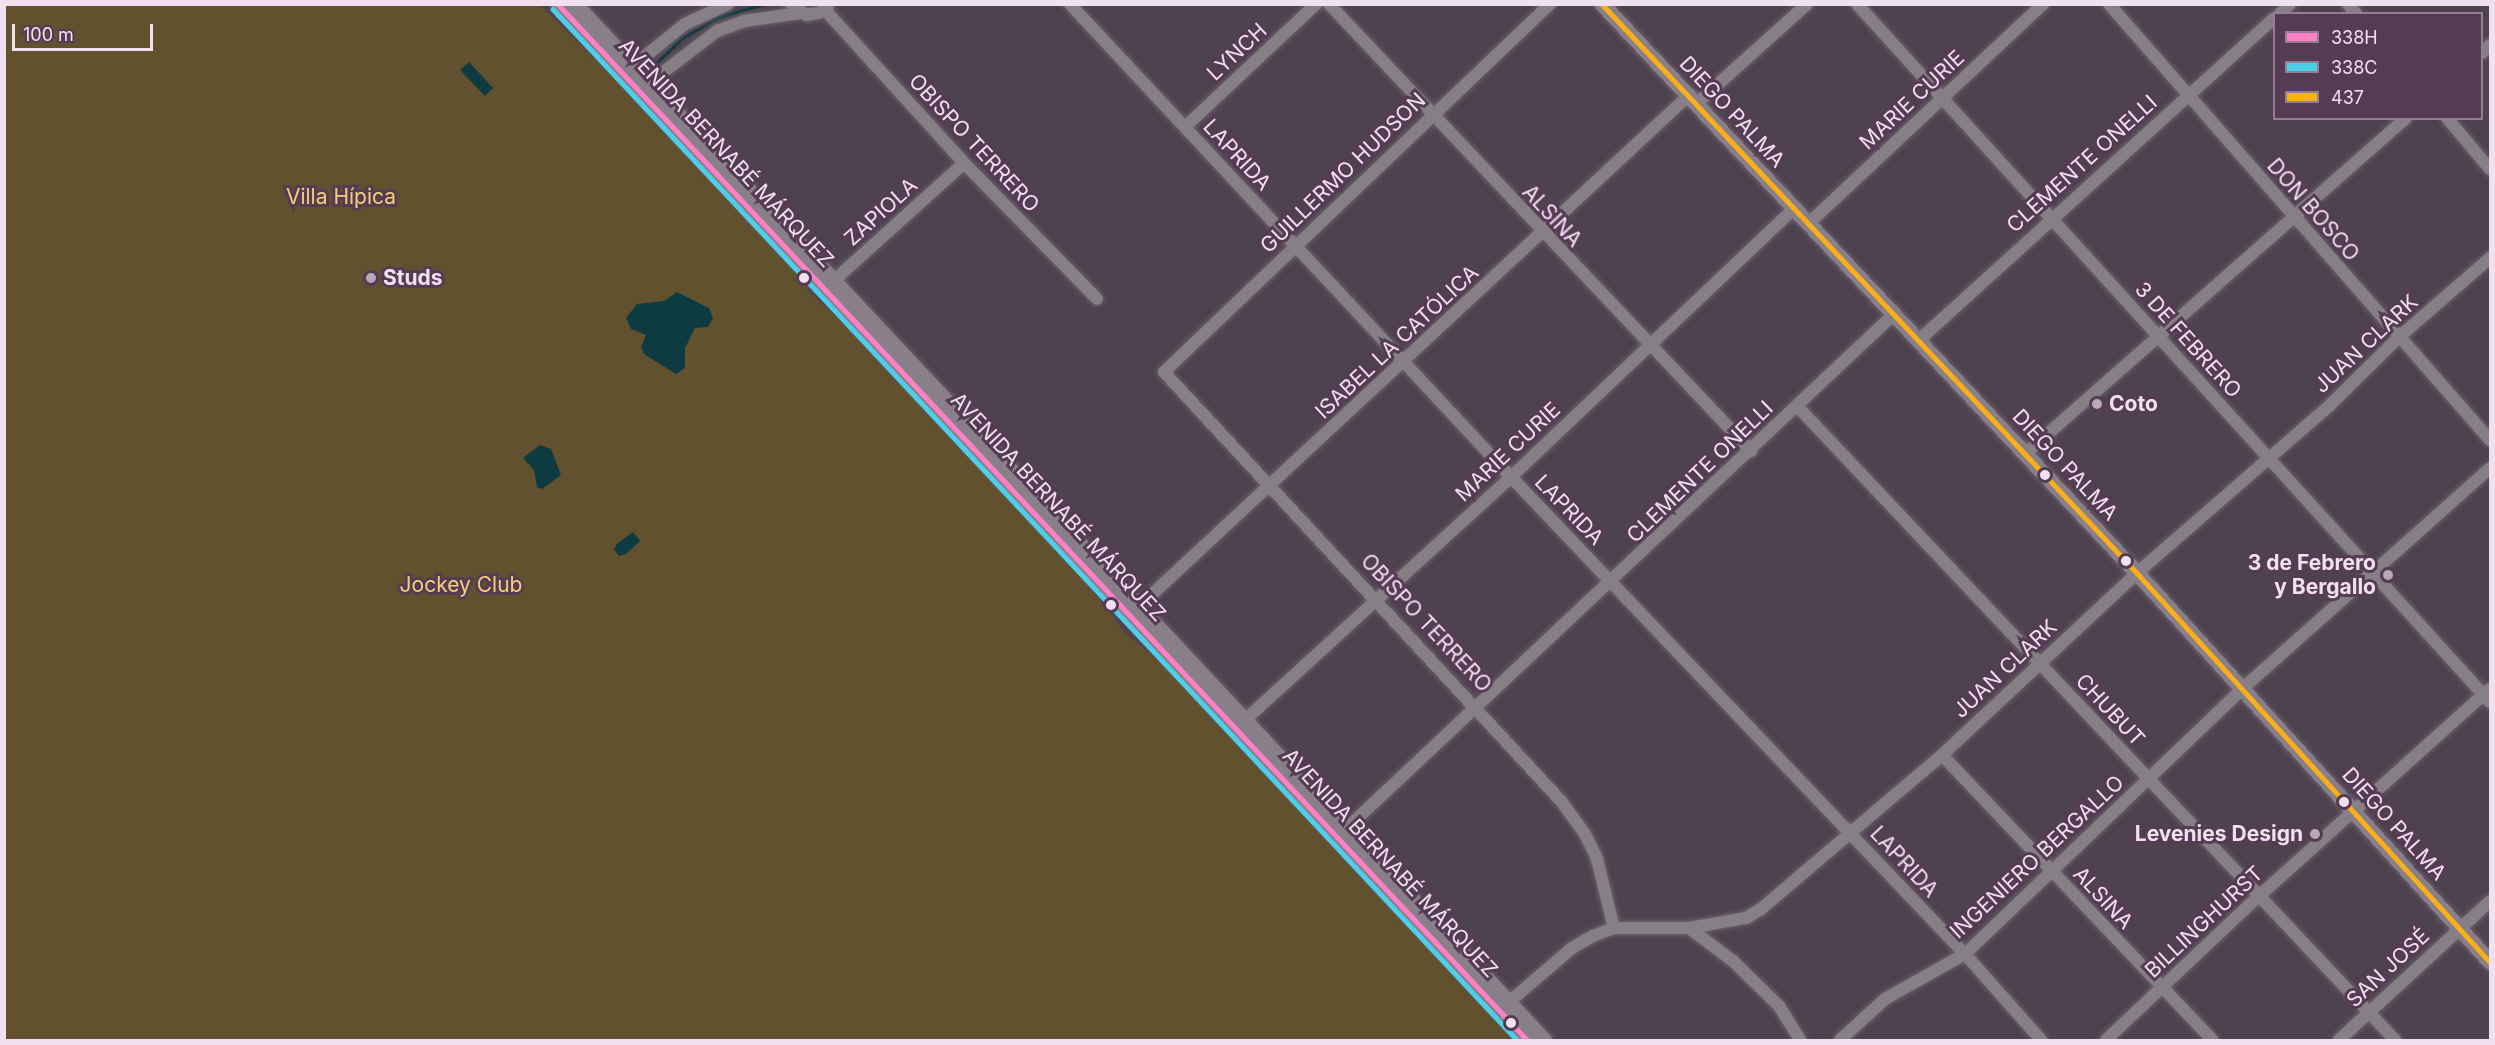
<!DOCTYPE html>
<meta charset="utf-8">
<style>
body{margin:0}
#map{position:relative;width:2495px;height:1045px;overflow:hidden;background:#4f424f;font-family:Inter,sans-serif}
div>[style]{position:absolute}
.green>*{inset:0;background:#62512e}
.water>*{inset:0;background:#0d3b41}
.stream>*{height:3px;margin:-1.5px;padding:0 1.5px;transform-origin:1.5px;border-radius:1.5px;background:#0d3b41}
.roads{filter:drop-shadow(0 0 2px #6b5f6b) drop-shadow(0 0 2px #6b5f6b)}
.minor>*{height:12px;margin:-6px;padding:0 6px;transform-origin:6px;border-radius:6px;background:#868086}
.major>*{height:15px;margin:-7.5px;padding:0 7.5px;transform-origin:7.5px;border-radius:7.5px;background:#897f89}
.bus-1>*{height:4.5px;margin:-2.25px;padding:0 2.25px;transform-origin:2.25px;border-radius:2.25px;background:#ff80c5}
.bus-2>*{height:4.5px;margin:-2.25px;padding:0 2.25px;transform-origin:2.25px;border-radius:2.25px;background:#4dcfeb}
.bus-3>*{height:4.5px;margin:-2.25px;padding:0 2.25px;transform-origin:2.25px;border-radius:2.25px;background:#f9af1a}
.dots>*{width:16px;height:16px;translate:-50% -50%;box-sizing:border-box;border:3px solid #553c54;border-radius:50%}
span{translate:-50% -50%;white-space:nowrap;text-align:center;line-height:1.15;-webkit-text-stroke:6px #553c54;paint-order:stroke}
.street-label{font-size:21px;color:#f1e1f0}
.park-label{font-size:21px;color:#f5cf76}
.poi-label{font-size:21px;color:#f1e1f0;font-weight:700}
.left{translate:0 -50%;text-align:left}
.right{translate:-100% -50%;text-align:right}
.frame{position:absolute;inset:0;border:6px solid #f1e1f0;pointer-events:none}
.legend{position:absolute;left:2273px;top:12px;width:210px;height:108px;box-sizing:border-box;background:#553c54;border:2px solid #937e92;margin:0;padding:8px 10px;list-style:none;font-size:18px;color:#f1e1f0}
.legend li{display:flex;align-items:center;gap:12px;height:30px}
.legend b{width:30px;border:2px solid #937e92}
.scale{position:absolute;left:12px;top:24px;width:141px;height:27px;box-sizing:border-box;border:3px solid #f1e1f0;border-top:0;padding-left:8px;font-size:18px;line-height:21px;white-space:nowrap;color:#f1e1f0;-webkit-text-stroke:4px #553c54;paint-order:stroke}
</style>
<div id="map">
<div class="green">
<div style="clip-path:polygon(4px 5px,540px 5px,681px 144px,787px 259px,809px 292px,863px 341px,1090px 587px,1125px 633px,1174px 673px,1471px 988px,1495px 1020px,1511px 1035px,1513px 1032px,1533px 1040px,5px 1040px)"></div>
</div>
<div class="water">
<div style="clip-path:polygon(469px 62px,493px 88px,485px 96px,460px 70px)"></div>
<div style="clip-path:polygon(677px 292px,709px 308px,713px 318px,708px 327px,695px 328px,685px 348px,685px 368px,676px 374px,644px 354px,641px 347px,646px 335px,631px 329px,626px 318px,637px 304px,664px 301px)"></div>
<div style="clip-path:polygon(540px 445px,551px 449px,561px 475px,542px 489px,537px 487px,534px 470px,523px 458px)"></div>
<div style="clip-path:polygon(633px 532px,640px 541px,626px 554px,619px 556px,614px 549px,617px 544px)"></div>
</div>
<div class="stream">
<div style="left:646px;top:73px;width:50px;rotate:-44.2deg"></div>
<div style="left:682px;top:38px;width:43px;rotate:-29.6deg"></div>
<div style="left:719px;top:17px;width:47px;rotate:-16.1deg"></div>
</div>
<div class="roads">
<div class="minor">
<div style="left:791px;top:4px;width:19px;rotate:36deg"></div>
<div style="left:806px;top:15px;width:13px;rotate:-9deg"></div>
<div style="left:819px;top:13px;width:11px;rotate:-38deg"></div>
<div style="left:1070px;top:4px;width:647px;rotate:47.01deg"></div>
<div style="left:1511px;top:477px;width:659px;rotate:46.42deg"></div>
<div style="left:1965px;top:954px;width:115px;rotate:48.5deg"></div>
<div style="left:1329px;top:4px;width:615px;rotate:46.65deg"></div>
<div style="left:1550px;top:4px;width:533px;rotate:136.37deg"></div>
<div style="left:1164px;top:372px;width:585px;rotate:47.22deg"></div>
<div style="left:1561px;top:801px;width:41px;rotate:54deg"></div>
<div style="left:1585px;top:834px;width:28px;rotate:64deg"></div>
<div style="left:1597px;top:859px;width:71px;rotate:76.2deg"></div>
<div style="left:1857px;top:4px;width:942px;rotate:47.8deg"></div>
<div style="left:2109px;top:4px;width:579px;rotate:48.85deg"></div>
<div style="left:2348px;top:4px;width:13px;rotate:51deg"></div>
<div style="left:825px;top:10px;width:207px;rotate:47.7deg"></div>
<div style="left:964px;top:163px;width:190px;rotate:45.6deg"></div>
<div style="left:2280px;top:14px;width:14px;rotate:-45deg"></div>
<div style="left:2482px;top:53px;width:11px;rotate:-45deg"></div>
<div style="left:633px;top:66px;width:67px;rotate:-38.9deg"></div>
<div style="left:685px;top:24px;width:47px;rotate:-24.9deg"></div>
<div style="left:649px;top:83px;width:86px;rotate:-37.4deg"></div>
<div style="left:717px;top:31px;width:29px;rotate:-20deg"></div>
<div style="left:744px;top:21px;width:57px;rotate:-8.1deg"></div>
<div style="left:1696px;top:104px;width:149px;rotate:-42deg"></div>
<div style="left:2447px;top:118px;width:67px;rotate:49.9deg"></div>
<div style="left:1185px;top:127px;width:180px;rotate:-43.2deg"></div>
<div style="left:1808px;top:224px;width:322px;rotate:-43.1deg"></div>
<div style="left:829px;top:285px;width:182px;rotate:-42.1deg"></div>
<div style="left:1918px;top:341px;width:481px;rotate:-42.2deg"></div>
<div style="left:1797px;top:406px;width:872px;rotate:46.67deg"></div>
<div style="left:2025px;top:454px;width:508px;rotate:-41.41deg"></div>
<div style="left:1133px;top:612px;width:758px;rotate:-42.91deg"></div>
<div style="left:1245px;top:720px;width:360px;rotate:-42.4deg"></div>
<div style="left:1511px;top:477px;width:390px;rotate:-43.5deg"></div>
<div style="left:1942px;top:755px;width:393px;rotate:46.5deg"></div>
<div style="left:1346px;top:829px;width:752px;rotate:-43.22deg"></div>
<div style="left:1689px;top:928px;width:55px;rotate:36.9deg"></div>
<div style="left:1733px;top:961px;width:64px;rotate:44.4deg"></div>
<div style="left:1779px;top:1006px;width:40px;rotate:58deg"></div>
<div style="left:1502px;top:1008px;width:92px;rotate:-40.6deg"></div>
<div style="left:1572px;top:948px;width:24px;rotate:-30deg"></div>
<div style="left:1593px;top:936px;width:22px;rotate:-21deg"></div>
<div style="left:1614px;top:928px;width:75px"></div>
<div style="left:1689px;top:928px;width:58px;rotate:-10deg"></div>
<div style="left:1746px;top:918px;width:17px;rotate:-31deg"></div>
<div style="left:1761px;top:909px;width:238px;rotate:-40.4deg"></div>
<div style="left:1942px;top:755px;width:267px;rotate:-43deg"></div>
<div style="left:2137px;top:573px;width:256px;rotate:-41deg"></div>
<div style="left:2330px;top:405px;width:97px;rotate:-44.6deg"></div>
<div style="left:2399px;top:337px;width:121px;rotate:-41deg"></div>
<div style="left:1840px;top:1040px;width:61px;rotate:-42.3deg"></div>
<div style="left:1885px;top:999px;width:92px;rotate:-29.4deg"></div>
<div style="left:1965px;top:954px;width:383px;rotate:-43.7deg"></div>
<div style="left:2242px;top:689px;width:332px;rotate:-41.7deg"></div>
<div style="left:2106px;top:1040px;width:210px;rotate:-43.3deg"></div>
<div style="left:2259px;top:896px;width:310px;rotate:-41.9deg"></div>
<div style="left:2339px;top:1040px;width:205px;rotate:-42.6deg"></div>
</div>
<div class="major">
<div style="left:558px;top:4px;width:1419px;rotate:46.91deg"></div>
<div style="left:575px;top:4px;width:1419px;rotate:46.91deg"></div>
<div style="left:1602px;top:4px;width:781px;rotate:46.76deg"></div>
<div style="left:2137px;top:573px;width:525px;rotate:47.78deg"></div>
</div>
</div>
<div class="bus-1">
<div style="left:558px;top:4px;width:1419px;rotate:46.91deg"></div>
</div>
<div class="bus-2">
<div style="left:553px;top:9px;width:1411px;rotate:46.92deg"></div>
</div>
<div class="bus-3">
<div style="left:1602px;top:4px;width:781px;rotate:46.76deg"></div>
<div style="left:2137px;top:573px;width:525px;rotate:47.78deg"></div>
</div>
<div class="dots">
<div style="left:371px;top:278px;background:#b8a9b8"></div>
<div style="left:804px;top:278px;background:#f1e1f0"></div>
<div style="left:2097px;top:404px;background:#b8a9b8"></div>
<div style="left:2045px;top:475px;background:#f1e1f0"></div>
<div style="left:2126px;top:561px;background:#f1e1f0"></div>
<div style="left:2388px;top:575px;background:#b8a9b8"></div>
<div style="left:1111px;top:605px;background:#f1e1f0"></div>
<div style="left:2344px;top:802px;background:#f1e1f0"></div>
<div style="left:2315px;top:834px;background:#b8a9b8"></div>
<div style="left:1511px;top:1023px;background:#f1e1f0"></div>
</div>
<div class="street-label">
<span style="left:1237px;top:52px;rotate:-43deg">LYNCH</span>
<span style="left:1912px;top:100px;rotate:-43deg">MARIE CURIE</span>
<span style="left:1732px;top:112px;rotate:47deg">DIEGO PALMA</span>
<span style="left:974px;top:143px;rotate:47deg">OBISPO TERRERO</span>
<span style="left:726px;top:153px;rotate:47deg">AVENIDA BERNABÉ MÁRQUEZ</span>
<span style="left:1237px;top:155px;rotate:47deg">LAPRIDA</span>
<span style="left:2082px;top:164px;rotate:-42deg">CLEMENTE ONELLI</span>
<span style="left:1343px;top:173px;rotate:-44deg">GUILLERMO HUDSON</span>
<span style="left:2313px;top:210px;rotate:49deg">DON BOSCO</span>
<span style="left:881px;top:212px;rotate:-42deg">ZAPIOLA</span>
<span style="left:1552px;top:216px;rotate:47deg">ALSINA</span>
<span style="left:2188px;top:340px;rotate:48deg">3 DE FEBRERO</span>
<span style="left:1397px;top:342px;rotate:-43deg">ISABEL LA CATÓLICA</span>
<span style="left:2366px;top:344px;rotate:-43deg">JUAN CLARK</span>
<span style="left:1508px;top:452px;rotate:-43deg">MARIE CURIE</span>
<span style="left:2065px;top:465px;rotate:47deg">DIEGO PALMA</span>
<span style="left:1700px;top:472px;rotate:-44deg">CLEMENTE ONELLI</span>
<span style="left:1058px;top:507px;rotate:47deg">AVENIDA BERNABÉ MÁRQUEZ</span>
<span style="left:1569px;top:510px;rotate:46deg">LAPRIDA</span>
<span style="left:1426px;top:623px;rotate:47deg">OBISPO TERRERO</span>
<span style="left:2005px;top:669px;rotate:-43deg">JUAN CLARK</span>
<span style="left:2110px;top:710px;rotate:47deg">CHUBUT</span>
<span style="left:2394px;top:824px;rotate:48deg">DIEGO PALMA</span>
<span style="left:2037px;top:857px;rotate:-43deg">INGENIERO BERGALLO</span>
<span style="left:1904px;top:862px;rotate:47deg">LAPRIDA</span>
<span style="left:1390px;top:863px;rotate:47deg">AVENIDA BERNABÉ MÁRQUEZ</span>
<span style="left:2103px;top:898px;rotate:47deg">ALSINA</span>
<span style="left:2204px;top:922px;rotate:-43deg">BILLINGHURST</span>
<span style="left:2388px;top:968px;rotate:-43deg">SAN JOSÉ</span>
</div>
<div class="park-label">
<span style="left:341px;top:197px">Villa Hípica</span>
<span style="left:461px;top:585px">Jockey Club</span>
</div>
<div class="poi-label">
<span class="left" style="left:383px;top:278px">Studs</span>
<span class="left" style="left:2109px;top:404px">Coto</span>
<span class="right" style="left:2376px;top:575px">3 de Febrero<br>y Bergallo</span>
<span class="right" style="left:2303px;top:834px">Levenies Design</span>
</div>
<div class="frame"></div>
<ul class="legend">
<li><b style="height:8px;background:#ff80c5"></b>338H</li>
<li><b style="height:8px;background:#4dcfeb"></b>338C</li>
<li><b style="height:8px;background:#f9af1a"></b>437</li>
</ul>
<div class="scale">100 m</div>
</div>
